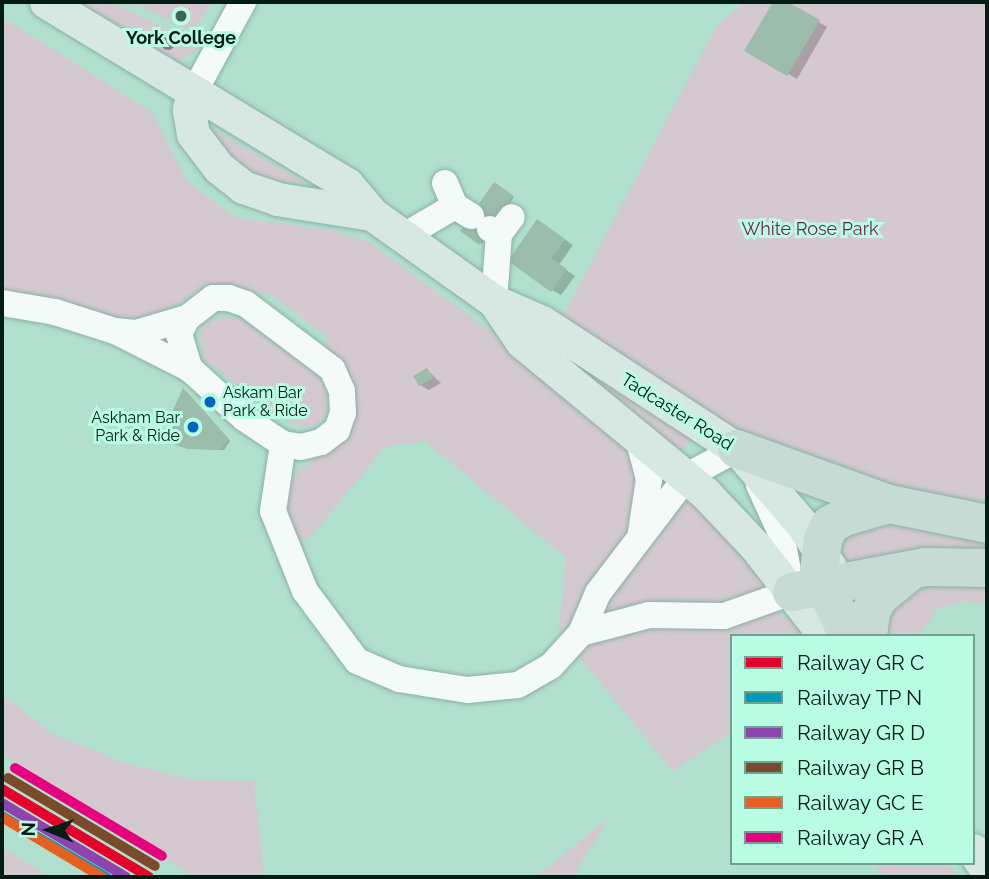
<!DOCTYPE html>
<style>
body{margin:0}
#map{position:relative;width:989px;height:879px;overflow:hidden;background:#b1e0cf;font-family:Raleway,sans-serif}
div>[style]{position:absolute}
.green>*{inset:0;background:#d4c9d0}
.shadow>*{inset:0;background:#0003}
.building>*{inset:0;background:#9cbdab}
.roads{filter:drop-shadow(0 0 2px #8bb1a4) drop-shadow(0 0 2px #8bb1a4)}
.minor>*{height:26px;margin:-13px;padding:0 13px;transform-origin:13px;border-radius:13px;background:#f3faf8}
.major>*{height:33px;margin:-16.5px;padding:0 16.5px;transform-origin:16.5px;border-radius:16.5px;background:#d7e8e3}
.highway>*{height:38px;margin:-19px;padding:0 19px;transform-origin:19px;border-radius:19px;background:#c5dbd4}
.rail-1>*{height:10px;margin:-5px;padding:0 5px;transform-origin:5px;border-radius:5px;background:#e4002b}
.rail-2>*{height:10px;margin:-5px;padding:0 5px;transform-origin:5px;border-radius:5px;background:#009bbb}
.rail-3>*{height:10px;margin:-5px;padding:0 5px;transform-origin:5px;border-radius:5px;background:#8e44ad}
.rail-4>*{height:10px;margin:-5px;padding:0 5px;transform-origin:5px;border-radius:5px;background:#7a4b2a}
.rail-5>*{height:10px;margin:-5px;padding:0 5px;transform-origin:5px;border-radius:5px;background:#e66121}
.rail-6>*{height:10px;margin:-5px;padding:0 5px;transform-origin:5px;border-radius:5px;background:#e5007d}
.trees>*{width:14px;height:14px;margin:-7px;border-radius:50%;background:#8f7588}
.dots>*{width:19px;height:19px;translate:-50% -50%;box-sizing:border-box;border:4px solid #b9fde4;border-radius:50%}
span{translate:-50% -50%;white-space:nowrap;text-align:center;line-height:1.15;-webkit-text-stroke:6px #b9fde4;paint-order:stroke}
.bus-label{font-size:16px;color:#011c13}
.left{translate:0 -50%;text-align:left}
.right{translate:-100% -50%;text-align:right}
.poi-label{font-size:18px;color:#011c13;font-weight:700}
.park-label{font-size:18px;color:#731e4e}
.street-label{font-size:18px;color:#011c13}
.frame{position:absolute;inset:0;border:4px solid #011c13;pointer-events:none}
.legend{position:absolute;left:730px;top:634px;width:245px;height:231px;box-sizing:border-box;background:#b9fde4;border:2px solid #6fa390;margin:0;padding:9px 12px;list-style:none;font-size:21px;color:#011c13}
.legend li{display:flex;align-items:center;gap:14px;height:35px}
.legend b{width:35px;border:2px solid #6fa390}
.north{position:absolute;left:14px;top:795px;width:70px;height:70px;-webkit-text-stroke:5px #b9fde4;paint-order:stroke;rotate:272deg;font-size:19px;font-weight:700;line-height:28px;text-align:center;color:#011c13}
.north::after{content:'';display:block;margin:auto;width:24px;height:32px;background:#011c13;clip-path:polygon(50% 0,100% 100%,50% 72%,0 100%)}
</style>
<div id="map">
<div class="green">
<div style="clip-path:polygon(72px 2px,111px 2px,202px 46px,176px 63px)"></div>
<div style="clip-path:polygon(131px 2px,213px 2px,198px 24px,185px 28px)"></div>
<div style="clip-path:polygon(744px 2px,987px 2px,987px 502px,918px 498px,814px 468px,711px 419px,563px 316px,716px 27px)"></div>
<div style="clip-path:polygon(2px 17px,152px 112px,186px 180px,234px 217px,331px 230px,369px 242px,533px 362px,633px 444px,645px 549px,690px 493px,767px 582px,760px 595px,784px 617px,802px 622px,811px 636px,732px 636px,732px 732px,673px 771px,559px 633px,566px 558px,425px 441px,385px 447px,307px 541px,289px 533px,285px 522px,287px 494px,297px 471px,335px 447px,352px 429px,356px 405px,351px 382px,328px 350px,326px 337px,273px 296px,226px 285px,203px 287px,153px 320px,125px 323px,2px 290px)"></div>
<div style="clip-path:polygon(209px 127px,306px 183px,279px 182px,239px 167px,218px 145px)"></div>
<div style="clip-path:polygon(224px 316px,242px 320px,317px 374px,325px 388px,328px 410px,318px 424px,304px 428px,286px 421px,204px 360px,199px 332px,207px 322px)"></div>
<div style="clip-path:polygon(521px 321px,692px 438px,681px 453px)"></div>
<div style="clip-path:polygon(886px 521px,987px 541px,987px 556px,845px 570px,838px 549px,854px 531px)"></div>
<div style="clip-path:polygon(987px 581px,987px 603px,961px 601px,937px 609px,919px 636px,879px 636px,884px 610px,920px 584px)"></div>
<div style="clip-path:polygon(2px 695px,51px 733px,124px 763px,193px 780px,254px 781px,264px 876px,281px 877px,195px 877px,2px 754px)"></div>
<div style="clip-path:polygon(611px 816px,572px 877px,531px 877px,550px 866px)"></div>
<div style="clip-path:polygon(2px 848px,51px 877px,2px 877px)"></div>
<div style="clip-path:polygon(874px 863px,948px 863px,959px 877px,885px 877px)"></div>
</div>
<div class="shadow">
<div style="clip-path:polygon(775px 2px,785px 2px,827px 27px,797px 79px,747px 50px)"></div>
<div style="clip-path:polygon(494px 184px,514px 197px,482px 244px,463px 231px)"></div>
<div style="clip-path:polygon(547px 227px,573px 245px,559px 265px,575px 276px,561px 295px,552px 290px)"></div>
<div style="clip-path:polygon(427px 370px,441px 383px,429px 390px,420px 385px)"></div>
<div style="clip-path:polygon(186px 391px,230px 441px,224px 450px,191px 449px,164px 440px)"></div>
</div>
<div class="building">
<div style="clip-path:polygon(773px 2px,788px 2px,820px 20px,787px 76px,744px 51px)"></div>
<div style="clip-path:polygon(494px 182px,513px 195px,479px 245px,460px 231px)"></div>
<div style="clip-path:polygon(537px 219px,565px 239px,551px 258px,567px 269px,551px 292px,508px 261px)"></div>
<div style="clip-path:polygon(427px 368px,433px 378px,419px 386px,413px 376px)"></div>
<div style="clip-path:polygon(183px 388px,229px 439px,221px 449px,187px 449px,160px 439px)"></div>
</div>
<div class="roads">
<div class="minor">
<div style="left:193px;top:94px;width:105px;rotate:-61.5deg"></div>
<div style="left:445px;top:183px;width:25px;rotate:67deg"></div>
<div style="left:490px;top:229px;width:10px;rotate:29deg"></div>
<div style="left:499px;top:234px;width:67px;rotate:94.3deg"></div>
<div style="left:499px;top:234px;width:21px;rotate:-53deg"></div>
<div style="left:404px;top:236px;width:59px;rotate:-30.5deg"></div>
<div style="left:455px;top:206px;width:19px;rotate:32deg"></div>
<div style="left:2px;top:303px;width:54px;rotate:9.6deg"></div>
<div style="left:55px;top:312px;width:63px;rotate:17.6deg"></div>
<div style="left:115px;top:331px;width:21px;rotate:5deg"></div>
<div style="left:136px;top:333px;width:53px;rotate:-16.4deg"></div>
<div style="left:115px;top:331px;width:84px;rotate:26.9deg"></div>
<div style="left:190px;top:369px;width:73px;rotate:42.2deg"></div>
<div style="left:244px;top:418px;width:47px;rotate:33.7deg"></div>
<div style="left:283px;top:444px;width:18px;rotate:9deg"></div>
<div style="left:301px;top:447px;width:21px;rotate:-14deg"></div>
<div style="left:321px;top:442px;width:20px;rotate:-37deg"></div>
<div style="left:337px;top:430px;width:18px;rotate:-71deg"></div>
<div style="left:343px;top:413px;width:22px;rotate:-93deg"></div>
<div style="left:342px;top:391px;width:24px;rotate:-114deg"></div>
<div style="left:332px;top:369px;width:108px;rotate:-142.9deg"></div>
<div style="left:246px;top:304px;width:18px;rotate:-161deg"></div>
<div style="left:229px;top:298px;width:16px;rotate:180deg"></div>
<div style="left:213px;top:298px;width:33px;rotate:142deg"></div>
<div style="left:187px;top:318px;width:18px;rotate:117deg"></div>
<div style="left:179px;top:334px;width:37px;rotate:73deg"></div>
<div style="left:637px;top:434px;width:47px;rotate:75.1deg"></div>
<div style="left:649px;top:479px;width:54px;rotate:98.6deg"></div>
<div style="left:283px;top:444px;width:68px;rotate:98.5deg"></div>
<div style="left:273px;top:511px;width:86px;rotate:68.2deg"></div>
<div style="left:305px;top:591px;width:87px;rotate:53.4deg"></div>
<div style="left:357px;top:661px;width:46px;rotate:23.2deg"></div>
<div style="left:399px;top:679px;width:69px;rotate:9.2deg"></div>
<div style="left:467px;top:690px;width:51px;rotate:-5.6deg"></div>
<div style="left:518px;top:685px;width:38px;rotate:-30deg"></div>
<div style="left:551px;top:666px;width:45px;rotate:-47.7deg"></div>
<div style="left:581px;top:633px;width:43px;rotate:-67deg"></div>
<div style="left:598px;top:593px;width:147px;rotate:-52.7deg"></div>
<div style="left:687px;top:476px;width:57px;rotate:-28.4deg"></div>
<div style="left:581px;top:633px;width:70px;rotate:-14.8deg"></div>
<div style="left:649px;top:615px;width:75px;rotate:0.8deg"></div>
<div style="left:724px;top:616px;width:72px;rotate:-19.4deg"></div>
<div style="left:792px;top:592px;width:60px;rotate:-100.6deg"></div>
<div style="left:781px;top:533px;width:53px;rotate:-114.6deg"></div>
</div>
<div class="major">
<div style="left:46px;top:2px;width:352px;rotate:31.2deg"></div>
<div style="left:347px;top:184px;width:39px;rotate:50deg"></div>
<div style="left:372px;top:214px;width:150px;rotate:35.5deg"></div>
<div style="left:494px;top:301px;width:52px;rotate:23.6deg"></div>
<div style="left:542px;top:322px;width:233px;rotate:33.1deg"></div>
<div style="left:737px;top:449px;width:99px;rotate:49.1deg"></div>
<div style="left:802px;top:524px;width:51px;rotate:56.9deg"></div>
<div style="left:193px;top:94px;width:16px;rotate:105deg"></div>
<div style="left:189px;top:109px;width:25px;rotate:81deg"></div>
<div style="left:193px;top:134px;width:43px;rotate:52.6deg"></div>
<div style="left:219px;top:168px;width:31px;rotate:38deg"></div>
<div style="left:243px;top:187px;width:36px;rotate:19deg"></div>
<div style="left:277px;top:199px;width:96px;rotate:9deg"></div>
<div style="left:494px;top:301px;width:50px;rotate:55.7deg"></div>
<div style="left:522px;top:342px;width:237px;rotate:39.5deg"></div>
<div style="left:705px;top:493px;width:74px;rotate:46.6deg"></div>
<div style="left:756px;top:547px;width:113px;rotate:52.2deg"></div>
<div style="left:973px;top:850px;width:25px;rotate:56deg"></div>
</div>
<div class="highway">
<div style="left:737px;top:449px;width:162px;rotate:19.9deg"></div>
<div style="left:889px;top:504px;width:100px;rotate:11.5deg"></div>
<div style="left:792px;top:592px;width:136px;rotate:-10.6deg"></div>
<div style="left:926px;top:567px;width:61px;rotate:0.9deg"></div>
<div style="left:848px;top:636px;width:70px;rotate:-114.4deg"></div>
<div style="left:819px;top:572px;width:32px;rotate:-83deg"></div>
<div style="left:823px;top:540px;width:17px;rotate:-65deg"></div>
<div style="left:830px;top:525px;width:16px;rotate:-30deg"></div>
<div style="left:844px;top:517px;width:47px;rotate:-16.1deg"></div>
<div style="left:868px;top:636px;width:25px;rotate:-83deg"></div>
<div style="left:871px;top:611px;width:16px;rotate:-60deg"></div>
<div style="left:879px;top:597px;width:43px;rotate:-39.3deg"></div>
</div>
</div>
<div class="rail-1">
<div style="left:2px;top:789px;width:171px;rotate:30.9deg"></div>
</div>
<div class="rail-2">
<div style="left:2px;top:816px;width:121px;rotate:30.4deg"></div>
</div>
<div class="rail-3">
<div style="left:2px;top:803px;width:144px;rotate:30.8deg"></div>
</div>
<div class="rail-4">
<div style="left:8px;top:778px;width:171px;rotate:30.9deg"></div>
</div>
<div class="rail-5">
<div style="left:2px;top:817px;width:117px;rotate:31deg"></div>
</div>
<div class="rail-6">
<div style="left:15px;top:768px;width:171px;rotate:30.9deg"></div>
</div>
<div class="trees">
<div style="left:168px;top:43px"></div>
</div>
<div class="dots">
<div style="left:181px;top:16px;background:#3f6155"></div>
<div style="left:210px;top:402px;background:#0065bd"></div>
<div style="left:193px;top:427px;background:#0065bd"></div>
</div>
<div class="bus-label">
<span class="left" style="left:223px;top:402px">Askam Bar<br>Park &amp; Ride</span>
<span class="right" style="left:180px;top:427px">Askham Bar<br>Park &amp; Ride</span>
</div>
<div class="poi-label">
<span style="left:181px;top:38px">York College</span>
</div>
<div class="park-label">
<span style="left:810px;top:229px">White Rose Park</span>
</div>
<div class="street-label">
<span style="left:677px;top:412px;rotate:32deg">Tadcaster Road</span>
</div>
<div class="frame"></div>
<ul class="legend">
<li><b style="height:9px;background:#e4002b"></b>Railway GR C</li>
<li><b style="height:9px;background:#009bbb"></b>Railway TP N</li>
<li><b style="height:9px;background:#8e44ad"></b>Railway GR D</li>
<li><b style="height:9px;background:#7a4b2a"></b>Railway GR B</li>
<li><b style="height:9px;background:#e66121"></b>Railway GC E</li>
<li><b style="height:9px;background:#e5007d"></b>Railway GR A</li>
</ul>
<div class="north">N</div>
</div>
